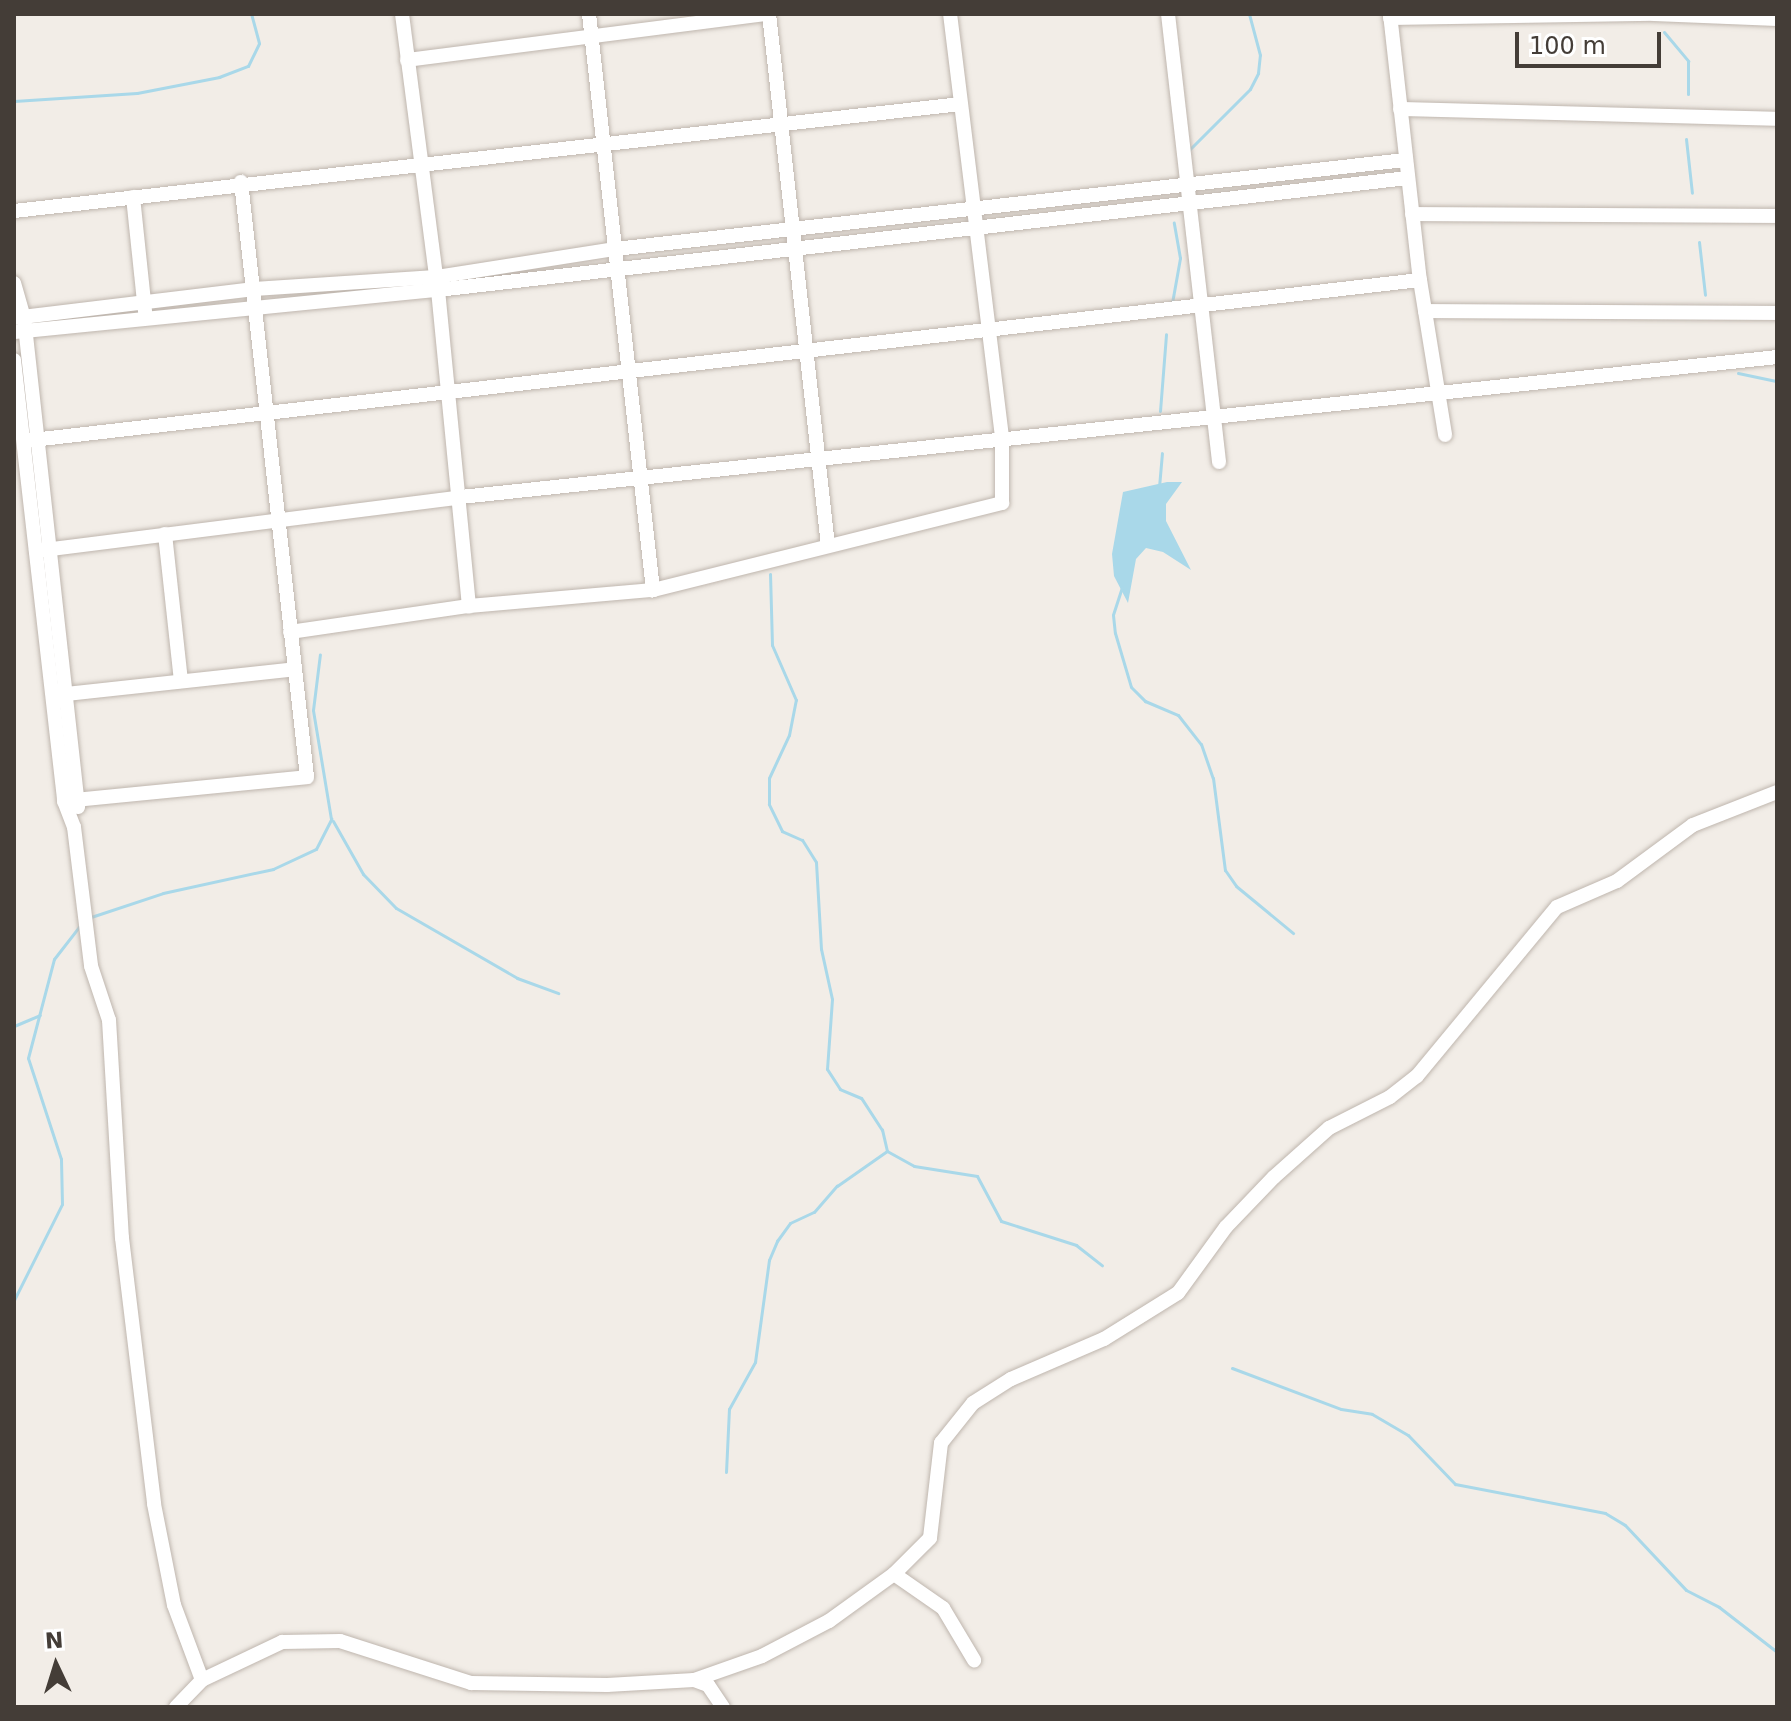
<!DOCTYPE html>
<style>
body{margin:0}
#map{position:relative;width:1791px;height:1721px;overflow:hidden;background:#f2ede7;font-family:"DejaVu Sans",sans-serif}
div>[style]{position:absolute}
.water>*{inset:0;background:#a9d8e9}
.stream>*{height:3px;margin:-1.5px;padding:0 1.5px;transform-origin:1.5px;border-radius:1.5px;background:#a9d8e9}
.roads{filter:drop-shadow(0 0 2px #bfb6ae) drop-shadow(0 0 2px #bfb6ae)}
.minor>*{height:14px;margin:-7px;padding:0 7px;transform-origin:7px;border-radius:7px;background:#fff}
span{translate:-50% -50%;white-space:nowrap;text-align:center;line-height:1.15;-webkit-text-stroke:8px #fff;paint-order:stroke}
.frame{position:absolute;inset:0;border:16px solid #443d37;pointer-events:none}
.north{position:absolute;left:16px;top:1625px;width:80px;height:80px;-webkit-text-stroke:6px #fff;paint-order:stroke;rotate:356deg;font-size:22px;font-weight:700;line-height:32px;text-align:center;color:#443d37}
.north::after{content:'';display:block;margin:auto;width:28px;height:36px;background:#443d37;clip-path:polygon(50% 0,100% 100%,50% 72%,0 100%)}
.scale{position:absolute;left:1515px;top:32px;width:146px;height:36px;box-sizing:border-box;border:4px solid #443d37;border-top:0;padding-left:10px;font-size:24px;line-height:28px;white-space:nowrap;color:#443d37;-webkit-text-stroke:6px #fff;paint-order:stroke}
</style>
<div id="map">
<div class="water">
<div style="clip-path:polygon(1167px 482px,1182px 482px,1166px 504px,1166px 521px,1191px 570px,1163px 552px,1146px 548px,1136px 559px,1128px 603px,1114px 576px,1112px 554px,1123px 492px)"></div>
</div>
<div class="stream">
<div style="left:1664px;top:32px;width:38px;rotate:50deg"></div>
<div style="left:1688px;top:61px;width:33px;rotate:90deg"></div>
<div style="left:14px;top:101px;width:123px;rotate:-3.7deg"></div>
<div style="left:137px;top:93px;width:84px;rotate:-11deg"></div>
<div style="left:219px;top:77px;width:31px;rotate:-21deg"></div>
<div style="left:248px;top:66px;width:25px;rotate:-64deg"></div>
<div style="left:259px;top:43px;width:30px;rotate:-105deg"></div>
<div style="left:1686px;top:139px;width:54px;rotate:83.7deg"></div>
<div style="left:1189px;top:150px;width:86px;rotate:-45deg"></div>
<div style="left:1250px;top:89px;width:18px;rotate:-63deg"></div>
<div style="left:1258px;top:73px;width:18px;rotate:-84deg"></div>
<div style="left:1260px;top:55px;width:42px;rotate:-105deg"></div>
<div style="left:1699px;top:242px;width:53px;rotate:83.5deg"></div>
<div style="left:1172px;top:303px;width:46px;rotate:-79.9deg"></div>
<div style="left:1180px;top:258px;width:36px;rotate:-100deg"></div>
<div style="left:1738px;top:373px;width:40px;rotate:12deg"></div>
<div style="left:1160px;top:411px;width:77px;rotate:-85.5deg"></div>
<div style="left:1159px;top:487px;width:34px;rotate:-85deg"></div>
<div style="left:1122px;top:587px;width:29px;rotate:108deg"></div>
<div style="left:1113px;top:615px;width:18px;rotate:84deg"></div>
<div style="left:1115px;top:633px;width:56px;rotate:73.5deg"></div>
<div style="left:1131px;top:687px;width:20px;rotate:45deg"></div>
<div style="left:1145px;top:701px;width:36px;rotate:23deg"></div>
<div style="left:1178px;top:715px;width:37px;rotate:52deg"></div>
<div style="left:1201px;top:744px;width:36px;rotate:71deg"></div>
<div style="left:1213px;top:778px;width:93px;rotate:82.6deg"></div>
<div style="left:1225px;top:870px;width:19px;rotate:55deg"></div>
<div style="left:1236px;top:886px;width:74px;rotate:39.5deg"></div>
<div style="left:333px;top:821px;width:61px;rotate:60.5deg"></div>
<div style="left:363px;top:874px;width:47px;rotate:45.9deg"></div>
<div style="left:396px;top:908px;width:140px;rotate:30deg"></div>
<div style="left:517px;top:978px;width:44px;rotate:20.1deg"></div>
<div style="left:88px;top:918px;width:79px;rotate:-18.4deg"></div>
<div style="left:163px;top:893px;width:113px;rotate:-12.3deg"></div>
<div style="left:273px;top:869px;width:47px;rotate:-24.9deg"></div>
<div style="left:316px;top:849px;width:34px;rotate:-63deg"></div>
<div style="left:331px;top:819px;width:110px;rotate:-99.4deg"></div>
<div style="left:313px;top:710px;width:56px;rotate:-82.9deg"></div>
<div style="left:14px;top:1026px;width:28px;rotate:-23deg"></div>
<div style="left:887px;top:1151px;width:31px;rotate:29deg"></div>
<div style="left:914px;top:1166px;width:64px;rotate:9deg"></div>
<div style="left:977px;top:1176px;width:51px;rotate:61.9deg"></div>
<div style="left:1001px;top:1221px;width:79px;rotate:17.7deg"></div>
<div style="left:1076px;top:1245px;width:33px;rotate:38deg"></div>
<div style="left:14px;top:1300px;width:107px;rotate:-63.4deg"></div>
<div style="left:62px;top:1204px;width:45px;rotate:-91.3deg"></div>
<div style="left:61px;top:1159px;width:106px;rotate:-108.1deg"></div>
<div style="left:28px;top:1058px;width:102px;rotate:-75.3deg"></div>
<div style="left:54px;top:959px;width:46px;rotate:-52.1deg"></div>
<div style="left:1232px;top:1368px;width:116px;rotate:20.6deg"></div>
<div style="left:1341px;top:1409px;width:31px;rotate:9deg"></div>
<div style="left:1372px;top:1414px;width:42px;rotate:30.3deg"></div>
<div style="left:1408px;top:1435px;width:68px;rotate:46.2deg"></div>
<div style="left:1455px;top:1484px;width:153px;rotate:10.9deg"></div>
<div style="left:1605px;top:1513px;width:23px;rotate:31deg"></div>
<div style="left:1625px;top:1525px;width:89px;rotate:46.8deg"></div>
<div style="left:1686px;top:1590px;width:37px;rotate:27deg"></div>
<div style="left:1719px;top:1607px;width:73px;rotate:37.8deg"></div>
<div style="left:726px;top:1472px;width:63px;rotate:-87.3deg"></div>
<div style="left:729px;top:1409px;width:54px;rotate:-61deg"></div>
<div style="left:755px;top:1362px;width:103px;rotate:-82.2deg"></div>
<div style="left:769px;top:1260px;width:21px;rotate:-67deg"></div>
<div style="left:777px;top:1241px;width:22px;rotate:-54deg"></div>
<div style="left:790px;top:1223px;width:26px;rotate:-25deg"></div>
<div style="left:814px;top:1212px;width:35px;rotate:-49deg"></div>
<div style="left:837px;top:1186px;width:61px;rotate:-35deg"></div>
<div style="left:887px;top:1151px;width:22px;rotate:-103deg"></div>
<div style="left:882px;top:1130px;width:38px;rotate:-123deg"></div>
<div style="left:861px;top:1098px;width:23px;rotate:-157deg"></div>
<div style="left:840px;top:1089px;width:24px;rotate:-123deg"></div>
<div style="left:827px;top:1069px;width:70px;rotate:-85.9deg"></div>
<div style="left:832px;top:999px;width:51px;rotate:-102.4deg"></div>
<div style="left:821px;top:949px;width:87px;rotate:-93.3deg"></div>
<div style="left:816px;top:862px;width:26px;rotate:-122deg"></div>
<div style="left:802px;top:840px;width:22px;rotate:-156deg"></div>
<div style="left:782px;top:831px;width:30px;rotate:-116deg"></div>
<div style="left:769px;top:804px;width:26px;rotate:-90deg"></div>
<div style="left:769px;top:778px;width:47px;rotate:-65.1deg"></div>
<div style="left:789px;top:735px;width:36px;rotate:-79deg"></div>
<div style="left:796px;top:700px;width:60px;rotate:-113.6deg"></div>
<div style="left:772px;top:645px;width:71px;rotate:-91.6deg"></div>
</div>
<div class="roads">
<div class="minor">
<div style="left:402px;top:14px;width:278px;rotate:82.6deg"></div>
<div style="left:438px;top:290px;width:318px;rotate:84.4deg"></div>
<div style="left:589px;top:14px;width:580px;rotate:83.66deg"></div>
<div style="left:769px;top:14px;width:535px;rotate:83.67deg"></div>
<div style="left:1168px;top:14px;width:451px;rotate:83.5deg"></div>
<div style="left:1390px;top:14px;width:268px;rotate:83.6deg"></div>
<div style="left:1420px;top:280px;width:157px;rotate:80.8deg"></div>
<div style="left:1390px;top:18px;width:264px;rotate:-0.9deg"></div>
<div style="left:1654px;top:14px;width:123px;rotate:2.3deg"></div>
<div style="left:407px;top:60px;width:360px;rotate:-7.3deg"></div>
<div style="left:1400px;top:109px;width:377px;rotate:1.5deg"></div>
<div style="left:133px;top:197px;width:116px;rotate:84deg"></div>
<div style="left:14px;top:211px;width:952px;rotate:-6.45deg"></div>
<div style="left:1412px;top:214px;width:365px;rotate:0.3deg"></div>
<div style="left:14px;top:283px;width:35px;rotate:74deg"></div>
<div style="left:24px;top:317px;width:493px;rotate:83.7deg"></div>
<div style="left:1425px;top:311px;width:352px;rotate:0.3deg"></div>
<div style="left:14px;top:318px;width:242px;rotate:-6.9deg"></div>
<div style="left:254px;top:289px;width:182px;rotate:-3.8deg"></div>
<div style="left:436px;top:277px;width:181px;rotate:-8.9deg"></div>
<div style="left:615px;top:249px;width:795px;rotate:-6.43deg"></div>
<div style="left:14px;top:332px;width:426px;rotate:-5.7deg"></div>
<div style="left:438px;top:290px;width:975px;rotate:-6.59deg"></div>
<div style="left:14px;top:360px;width:444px;rotate:83.5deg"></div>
<div style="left:64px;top:801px;width:28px;rotate:69deg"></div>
<div style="left:74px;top:827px;width:140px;rotate:83deg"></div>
<div style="left:91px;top:966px;width:57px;rotate:71.6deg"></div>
<div style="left:109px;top:1020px;width:218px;rotate:86.6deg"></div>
<div style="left:122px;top:1238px;width:268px;rotate:83.1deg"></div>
<div style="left:154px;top:1504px;width:103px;rotate:78.8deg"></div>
<div style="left:174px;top:1605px;width:80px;rotate:69.5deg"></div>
<div style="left:24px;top:441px;width:1405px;rotate:-6.58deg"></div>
<div style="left:165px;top:534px;width:148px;rotate:83.8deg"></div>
<div style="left:36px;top:551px;width:428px;rotate:-7.2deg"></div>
<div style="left:461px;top:497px;width:1323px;rotate:-6.07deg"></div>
<div style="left:290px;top:632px;width:181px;rotate:-8.3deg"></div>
<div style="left:469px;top:606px;width:185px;rotate:-5deg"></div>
<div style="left:653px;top:590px;width:360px;rotate:-14deg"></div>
<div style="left:1002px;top:503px;width:66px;rotate:-90deg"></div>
<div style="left:1002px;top:437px;width:426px;rotate:-97deg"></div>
<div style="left:57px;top:695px;width:239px;rotate:-6.2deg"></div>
<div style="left:64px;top:801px;width:244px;rotate:-5.6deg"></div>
<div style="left:307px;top:777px;width:599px;rotate:-96.33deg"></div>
<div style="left:894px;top:1574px;width:60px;rotate:34.8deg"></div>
<div style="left:943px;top:1608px;width:61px;rotate:59.2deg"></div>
<div style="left:694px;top:1680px;width:15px;rotate:20deg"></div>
<div style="left:708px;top:1685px;width:27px;rotate:56deg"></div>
<div style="left:176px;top:1707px;width:37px;rotate:-46deg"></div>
<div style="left:202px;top:1680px;width:89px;rotate:-25.4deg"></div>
<div style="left:282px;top:1642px;width:58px;rotate:-1deg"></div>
<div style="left:340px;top:1641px;width:138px;rotate:17.8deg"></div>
<div style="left:471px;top:1683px;width:136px;rotate:0.8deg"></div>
<div style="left:607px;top:1685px;width:87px;rotate:-3.3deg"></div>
<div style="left:694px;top:1680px;width:72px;rotate:-19.4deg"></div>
<div style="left:762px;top:1656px;width:76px;rotate:-27.6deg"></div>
<div style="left:829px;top:1621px;width:80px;rotate:-35.9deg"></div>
<div style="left:894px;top:1574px;width:51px;rotate:-45deg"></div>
<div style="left:930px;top:1538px;width:96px;rotate:-83.4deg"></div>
<div style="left:941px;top:1443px;width:51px;rotate:-51.3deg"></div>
<div style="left:973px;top:1403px;width:45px;rotate:-32.3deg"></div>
<div style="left:1011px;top:1379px;width:101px;rotate:-23.3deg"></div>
<div style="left:1104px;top:1339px;width:87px;rotate:-31.9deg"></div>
<div style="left:1178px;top:1293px;width:82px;rotate:-54deg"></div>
<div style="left:1226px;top:1227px;width:69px;rotate:-46.2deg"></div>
<div style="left:1274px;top:1177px;width:74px;rotate:-41.7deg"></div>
<div style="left:1329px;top:1128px;width:68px;rotate:-26.9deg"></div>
<div style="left:1390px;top:1097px;width:34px;rotate:-38deg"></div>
<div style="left:1417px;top:1076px;width:219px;rotate:-50.4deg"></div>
<div style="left:1557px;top:907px;width:65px;rotate:-23.4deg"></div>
<div style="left:1617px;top:881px;width:94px;rotate:-36.4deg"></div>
<div style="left:1693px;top:825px;width:90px;rotate:-21.4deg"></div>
</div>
</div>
<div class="frame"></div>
<div class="north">N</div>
<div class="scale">100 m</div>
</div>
